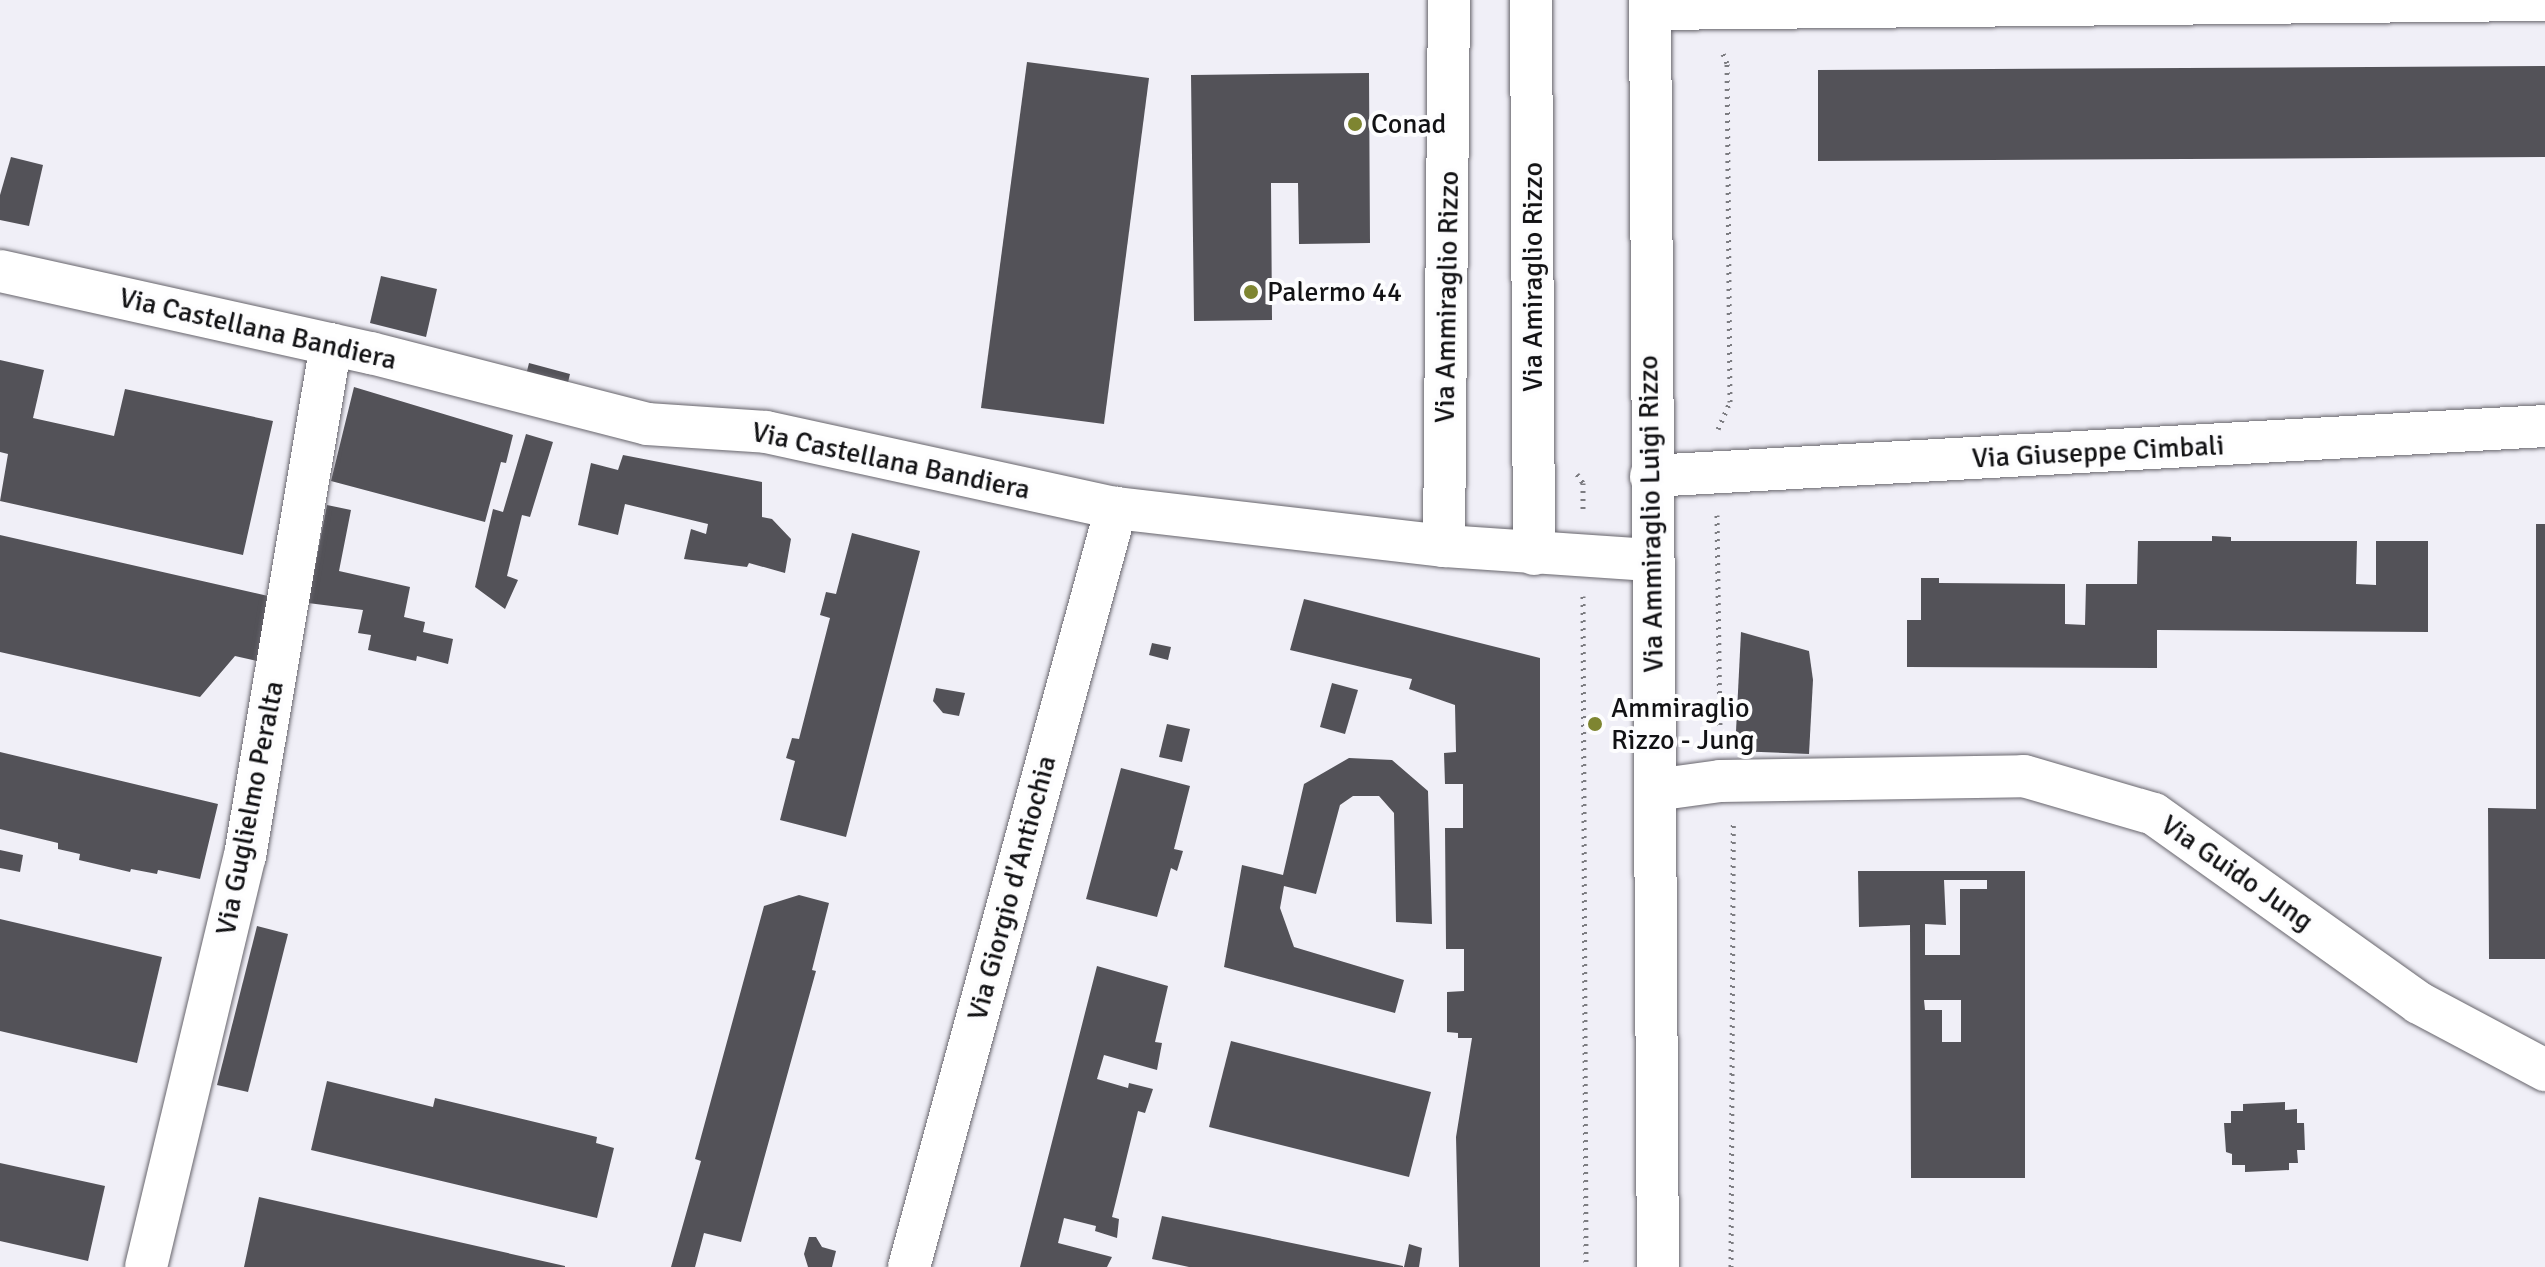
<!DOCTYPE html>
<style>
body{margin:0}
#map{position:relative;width:2545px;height:1267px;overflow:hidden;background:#f0eff7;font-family:Signika,sans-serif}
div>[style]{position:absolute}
.building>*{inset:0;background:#535258}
.path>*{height:5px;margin-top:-2.5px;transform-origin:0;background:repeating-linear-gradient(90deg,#7c7c81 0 2px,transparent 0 8px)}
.roads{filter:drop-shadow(0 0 2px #67656c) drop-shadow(0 0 2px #67656c)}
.street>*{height:42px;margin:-21px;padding:0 21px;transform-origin:21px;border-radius:21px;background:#fff}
.dots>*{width:22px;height:22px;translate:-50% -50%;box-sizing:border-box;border:4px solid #fdfdfe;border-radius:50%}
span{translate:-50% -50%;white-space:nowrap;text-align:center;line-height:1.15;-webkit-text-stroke:8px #fdfdfe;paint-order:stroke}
.poi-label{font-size:28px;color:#121214}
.left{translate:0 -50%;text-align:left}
.street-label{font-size:28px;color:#121214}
</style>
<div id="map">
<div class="building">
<div style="clip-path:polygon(1027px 62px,1149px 78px,1104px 424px,981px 408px)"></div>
<div style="clip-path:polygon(2545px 66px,2545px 157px,1818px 161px,1818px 70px)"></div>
<div style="clip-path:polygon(1369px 73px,1370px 243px,1299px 244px,1298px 183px,1271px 183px,1272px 320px,1194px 321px,1191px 75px)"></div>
<div style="clip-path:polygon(11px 157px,43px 165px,29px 226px,0 220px,0 195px)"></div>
<div style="clip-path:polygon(381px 276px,437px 289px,426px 337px,370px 323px)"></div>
<div style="clip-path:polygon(0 360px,44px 370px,33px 418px,114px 436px,125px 389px,273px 421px,243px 555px,0 501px,8px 454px,0 452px)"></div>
<div style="clip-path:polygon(529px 363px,570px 374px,565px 395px,524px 383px)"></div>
<div style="clip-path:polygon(354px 387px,513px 435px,506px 463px,501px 462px,485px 522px,331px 481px)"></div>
<div style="clip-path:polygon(526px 434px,553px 442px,530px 517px,522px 515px,507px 576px,518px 580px,505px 609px,475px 587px,493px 509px,503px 512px)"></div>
<div style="clip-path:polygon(623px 455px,762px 482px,762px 517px,772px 519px,791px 539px,785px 573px,749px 563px,747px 567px,684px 559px,691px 529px,706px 534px,708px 524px,625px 504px,618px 535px,578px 525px,591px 463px,618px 470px)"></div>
<div style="clip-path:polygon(327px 505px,351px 510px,339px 571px,410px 587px,404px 617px,425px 622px,423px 632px,453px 639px,448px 664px,417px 656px,416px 661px,368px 650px,371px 635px,358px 633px,363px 610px,308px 603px)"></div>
<div style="clip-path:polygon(2536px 524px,2545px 524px,2545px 959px,2489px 959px,2488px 808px,2536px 809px)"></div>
<div style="clip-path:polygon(852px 533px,920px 551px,846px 837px,780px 820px,795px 761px,786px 758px,792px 738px,799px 739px,830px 618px,820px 615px,826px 592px,836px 594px)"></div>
<div style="clip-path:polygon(0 535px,281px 599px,266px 663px,235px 656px,200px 697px,0 652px)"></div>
<div style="clip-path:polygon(2212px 536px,2231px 537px,2231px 541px,2357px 541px,2356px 584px,2376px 585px,2376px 541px,2428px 541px,2428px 632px,2157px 630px,2157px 668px,1907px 667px,1907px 620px,1921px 620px,1921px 578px,1939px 578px,1939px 583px,2065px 584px,2065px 624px,2085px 625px,2086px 584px,2137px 584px,2138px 541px,2212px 541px)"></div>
<div style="clip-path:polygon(1304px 599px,1540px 658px,1540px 1267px,1459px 1267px,1456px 1137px,1472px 1038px,1458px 1038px,1458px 1033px,1447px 1032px,1447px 992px,1464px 991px,1464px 949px,1446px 949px,1445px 828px,1463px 828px,1463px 784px,1445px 784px,1444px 753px,1456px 752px,1455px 705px,1409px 689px,1412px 679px,1290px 650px)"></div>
<div style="clip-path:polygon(1741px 632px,1809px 651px,1813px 680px,1809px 754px,1735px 751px)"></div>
<div style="clip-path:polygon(1152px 643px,1171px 647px,1168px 660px,1149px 655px)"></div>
<div style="clip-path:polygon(1332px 683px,1358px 690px,1345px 734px,1320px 727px)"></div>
<div style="clip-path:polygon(936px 688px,965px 693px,959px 716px,943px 713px,933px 701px)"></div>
<div style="clip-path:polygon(1167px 724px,1190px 729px,1182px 762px,1159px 757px)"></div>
<div style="clip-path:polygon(0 752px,218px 804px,200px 879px,158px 870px,157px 874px,131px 869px,130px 872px,79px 860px,80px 854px,58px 849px,58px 843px,0 829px)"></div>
<div style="clip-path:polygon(1349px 758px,1392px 760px,1428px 791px,1432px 924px,1396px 922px,1394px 813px,1379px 796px,1353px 796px,1340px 805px,1316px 894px,1284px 886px,1280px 908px,1294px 947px,1404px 980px,1395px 1013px,1224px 967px,1242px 865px,1283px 875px,1304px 784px)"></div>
<div style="clip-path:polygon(1121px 768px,1190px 786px,1174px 849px,1183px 851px,1177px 871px,1171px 868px,1157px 917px,1086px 899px)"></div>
<div style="clip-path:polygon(0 850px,23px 855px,20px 872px,0 868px)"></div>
<div style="clip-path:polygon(evenodd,1858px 871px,2025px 871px,2025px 1178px,1911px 1178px,1910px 925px,1859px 927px,1858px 871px,1944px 880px,1987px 880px,1987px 889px,1960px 889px,1960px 955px,1925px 955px,1925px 924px,1946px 925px,1944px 880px,1858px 871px,1924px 1000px,1961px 1000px,1961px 1042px,1942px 1042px,1942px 1010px,1925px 1010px,1924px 1000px)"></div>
<div style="clip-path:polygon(799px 895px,829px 903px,812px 970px,816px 971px,741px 1242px,704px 1233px,695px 1267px,671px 1267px,701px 1161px,695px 1159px,764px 906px)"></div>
<div style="clip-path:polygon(0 919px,162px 957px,137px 1063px,0 1031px)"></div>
<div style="clip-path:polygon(257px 926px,288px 934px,248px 1092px,217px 1085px)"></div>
<div style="clip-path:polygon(1097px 966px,1168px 986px,1155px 1042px,1162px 1043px,1157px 1070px,1104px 1055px,1097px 1079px,1128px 1088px,1129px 1083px,1153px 1089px,1145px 1113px,1138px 1111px,1112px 1217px,1119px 1219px,1117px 1238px,1095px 1231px,1096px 1226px,1064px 1218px,1058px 1243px,1112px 1257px,1107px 1267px,1020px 1267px)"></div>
<div style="clip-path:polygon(1231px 1041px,1431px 1092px,1409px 1177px,1209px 1127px)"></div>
<div style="clip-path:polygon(327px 1081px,433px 1107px,435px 1098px,597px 1137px,596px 1143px,614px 1148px,597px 1218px,311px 1150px)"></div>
<div style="clip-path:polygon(2285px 1102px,2285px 1110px,2297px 1109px,2297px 1123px,2304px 1123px,2305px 1150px,2297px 1150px,2298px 1163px,2289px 1163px,2289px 1170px,2245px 1172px,2245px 1165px,2232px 1165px,2232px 1154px,2226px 1152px,2224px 1123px,2231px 1123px,2231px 1111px,2243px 1111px,2243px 1104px)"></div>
<div style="clip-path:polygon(0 1163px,105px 1186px,88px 1261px,0 1241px)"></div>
<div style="clip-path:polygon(259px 1197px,565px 1266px,565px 1267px,244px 1267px)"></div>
<div style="clip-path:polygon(1162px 1216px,1403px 1266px,1403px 1267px,1189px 1267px,1152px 1259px)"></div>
<div style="clip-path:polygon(809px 1237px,816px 1237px,822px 1247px,836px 1251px,832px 1267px,808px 1267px,804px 1254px)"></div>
<div style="clip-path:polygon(1409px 1244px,1422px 1248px,1419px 1267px,1404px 1267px)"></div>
</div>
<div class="path">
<div style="left:1718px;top:429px;width:30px;rotate:-66deg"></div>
<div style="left:1730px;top:402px;width:339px;rotate:-90.5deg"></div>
<div style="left:1727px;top:63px;width:13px;rotate:-113deg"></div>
<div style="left:1577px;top:474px;width:11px;rotate:56deg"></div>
<div style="left:1583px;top:483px;width:31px;rotate:90deg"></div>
<div style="left:1717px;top:515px;width:226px;rotate:89.2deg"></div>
<div style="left:1583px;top:596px;width:671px;rotate:89.74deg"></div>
<div style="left:1731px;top:1267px;width:443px;rotate:-89.7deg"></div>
</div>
<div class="roads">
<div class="street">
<div style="left:1531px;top:0;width:554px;rotate:89.69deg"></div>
<div style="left:1650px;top:0;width:1267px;rotate:89.64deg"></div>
<div style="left:1650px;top:9px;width:895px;rotate:-0.58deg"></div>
<div style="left:0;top:271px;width:380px;rotate:12.5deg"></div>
<div style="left:371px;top:353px;width:285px;rotate:14.4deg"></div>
<div style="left:647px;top:424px;width:119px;rotate:3.8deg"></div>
<div style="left:766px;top:432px;width:358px;rotate:12.3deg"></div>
<div style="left:1116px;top:508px;width:330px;rotate:6.6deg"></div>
<div style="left:1444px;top:546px;width:207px;rotate:3.9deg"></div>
<div style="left:1651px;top:476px;width:895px;rotate:-3.2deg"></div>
<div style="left:1444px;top:546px;width:546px;rotate:-89.48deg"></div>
<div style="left:1655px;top:790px;width:66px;rotate:-7.9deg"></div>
<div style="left:1720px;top:781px;width:304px;rotate:-0.9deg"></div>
<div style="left:2024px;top:776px;width:135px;rotate:16.3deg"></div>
<div style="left:2154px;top:814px;width:325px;rotate:35.5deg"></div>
<div style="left:2419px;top:1003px;width:143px;rotate:28deg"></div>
<div style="left:146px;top:1267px;width:423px;rotate:-76.5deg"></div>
<div style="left:245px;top:856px;width:519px;rotate:-80.47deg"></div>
<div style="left:909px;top:1267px;width:787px;rotate:-74.74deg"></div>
</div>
</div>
<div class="dots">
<div style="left:1355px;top:124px;background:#7e8531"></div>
<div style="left:1251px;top:292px;background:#7e8531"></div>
<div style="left:1595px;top:724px;background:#7e8531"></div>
</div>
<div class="poi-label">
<span class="left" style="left:1371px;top:124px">Conad</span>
<span class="left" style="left:1267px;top:292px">Palermo 44</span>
<span class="left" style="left:1611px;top:724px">Ammiraglio<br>Rizzo - Jung</span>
</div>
<div class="street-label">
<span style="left:1533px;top:277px;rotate:-90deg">Via Amiraglio Rizzo</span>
<span style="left:1447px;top:297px;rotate:-89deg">Via Ammiraglio Rizzo</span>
<span style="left:258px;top:329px;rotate:13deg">Via Castellana Bandiera</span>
<span style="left:2098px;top:452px;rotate:-3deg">Via Giuseppe Cimbali</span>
<span style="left:891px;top:461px;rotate:12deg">Via Castellana Bandiera</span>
<span style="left:1651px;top:514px;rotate:-91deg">Via Ammiraglio Luigi Rizzo</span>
<span style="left:250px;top:808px;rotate:-79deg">Via Guglielmo Peralta</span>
<span style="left:2237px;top:873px;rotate:35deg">Via Guido Jung</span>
<span style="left:1012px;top:888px;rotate:-75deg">Via Giorgio d'Antiochia</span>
</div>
</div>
